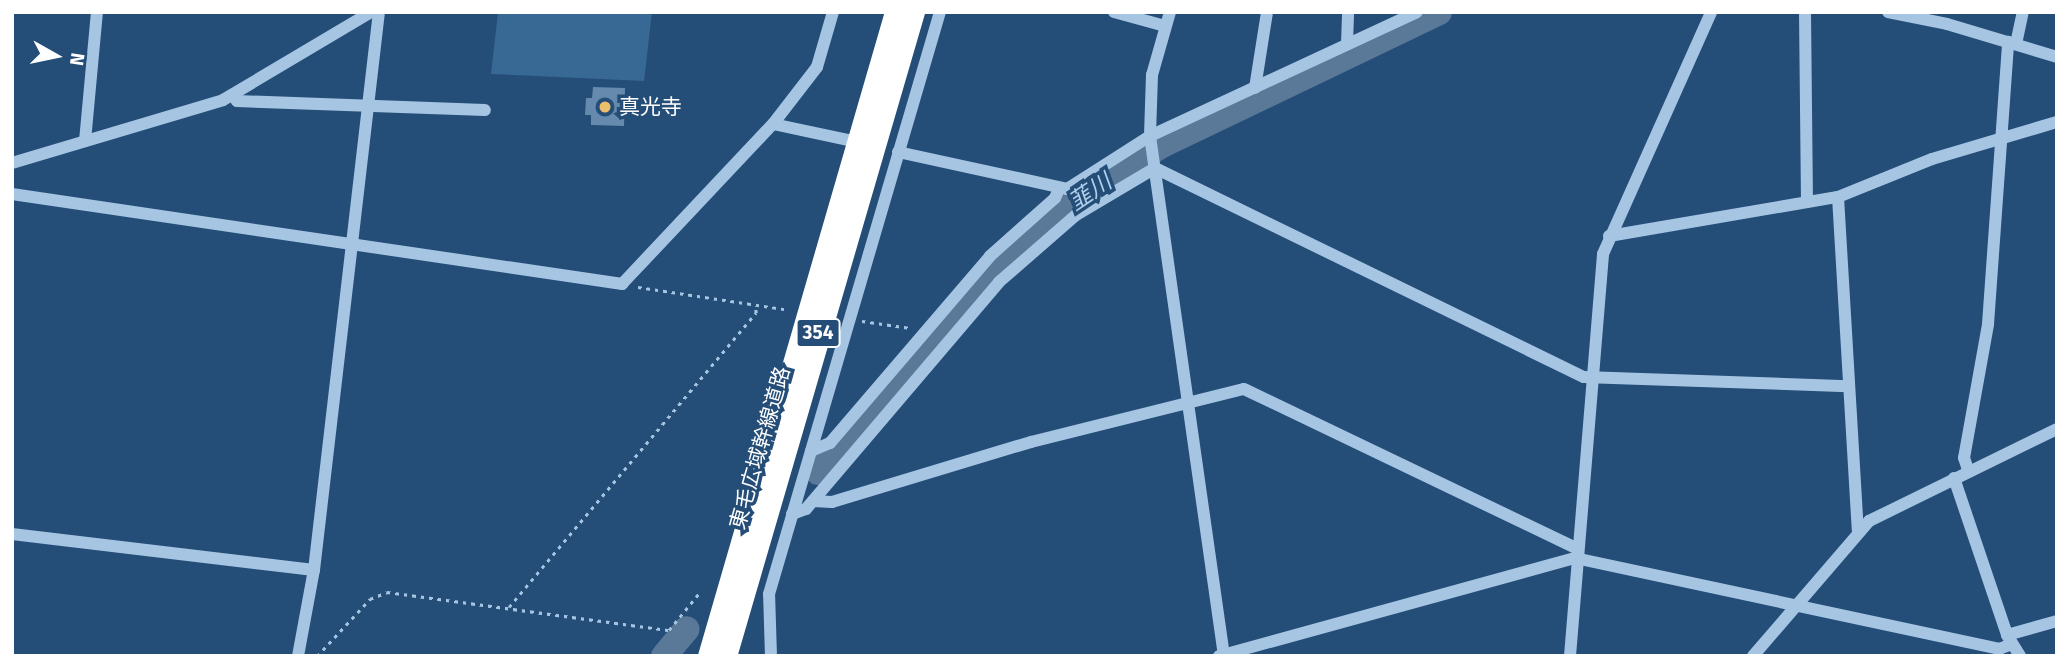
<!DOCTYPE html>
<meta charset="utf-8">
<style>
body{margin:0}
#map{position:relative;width:2069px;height:668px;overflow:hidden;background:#244d77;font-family:"Fira Sans","Noto Sans JP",sans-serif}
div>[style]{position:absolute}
.green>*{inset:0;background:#386894}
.river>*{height:26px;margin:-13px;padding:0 13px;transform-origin:13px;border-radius:13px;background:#5a7998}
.building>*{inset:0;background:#658aae}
.path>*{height:2.5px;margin-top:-1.25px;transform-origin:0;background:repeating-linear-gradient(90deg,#a5c5e3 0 3.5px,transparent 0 8.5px)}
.minor>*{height:12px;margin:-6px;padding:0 6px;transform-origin:6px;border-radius:6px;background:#a5c5e3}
.highway>*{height:21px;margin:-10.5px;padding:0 10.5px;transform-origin:10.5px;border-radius:10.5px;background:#fff}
.dots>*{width:19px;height:19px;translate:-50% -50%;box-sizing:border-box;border:4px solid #244d77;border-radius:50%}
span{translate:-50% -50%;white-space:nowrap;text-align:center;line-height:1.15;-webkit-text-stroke:7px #244d77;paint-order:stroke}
.shield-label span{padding:2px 5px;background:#244d77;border:2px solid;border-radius:5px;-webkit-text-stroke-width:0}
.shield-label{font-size:19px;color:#fff;font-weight:700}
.poi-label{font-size:21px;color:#fff}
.left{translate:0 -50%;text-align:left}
.street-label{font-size:21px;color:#fff}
.water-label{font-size:23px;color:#b0cfeb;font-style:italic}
.frame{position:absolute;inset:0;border:14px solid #fff;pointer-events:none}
.north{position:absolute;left:21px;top:21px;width:70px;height:70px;-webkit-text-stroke:5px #244d77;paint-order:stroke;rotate:99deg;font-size:19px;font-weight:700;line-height:28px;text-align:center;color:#fff}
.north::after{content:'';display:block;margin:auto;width:24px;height:32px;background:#fff;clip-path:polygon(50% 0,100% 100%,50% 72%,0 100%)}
</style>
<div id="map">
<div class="green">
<div style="clip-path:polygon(498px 12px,652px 12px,644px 81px,491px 74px)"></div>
</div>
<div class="river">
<div style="left:818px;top:472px;width:279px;rotate:-48.9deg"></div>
<div style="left:1001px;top:262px;width:98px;rotate:-40deg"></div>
<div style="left:1076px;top:199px;width:102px;rotate:-32.1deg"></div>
<div style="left:1162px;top:145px;width:307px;rotate:-25.6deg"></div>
<div style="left:664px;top:656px;width:35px;rotate:-50deg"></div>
</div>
<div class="building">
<div style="clip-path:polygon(593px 87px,625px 88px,624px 126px,591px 125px,591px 115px,585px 115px,586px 98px,592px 98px)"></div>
</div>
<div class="path">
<div style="left:638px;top:287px;width:148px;rotate:8.6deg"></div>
<div style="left:862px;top:321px;width:49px;rotate:8.1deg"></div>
<div style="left:509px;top:607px;width:384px;rotate:-50deg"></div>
<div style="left:756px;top:313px;width:8px;rotate:-97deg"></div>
<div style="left:317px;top:656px;width:78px;rotate:-47.1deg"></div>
<div style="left:370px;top:599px;width:18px;rotate:-22deg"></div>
<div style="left:387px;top:592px;width:285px;rotate:7.7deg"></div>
<div style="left:669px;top:630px;width:49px;rotate:-50.8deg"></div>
</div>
<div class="minor">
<div style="left:1114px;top:12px;width:53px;rotate:15.4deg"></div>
<div style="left:1170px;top:12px;width:66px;rotate:105.9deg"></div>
<div style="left:1152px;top:75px;width:61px;rotate:91.9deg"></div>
<div style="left:1150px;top:136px;width:525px;rotate:81.9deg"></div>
<div style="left:1805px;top:12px;width:190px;rotate:89.4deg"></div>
<div style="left:1888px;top:12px;width:60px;rotate:11.5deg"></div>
<div style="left:1947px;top:24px;width:115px;rotate:16.7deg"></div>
<div style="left:1347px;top:44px;width:32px;rotate:-88deg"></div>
<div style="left:2016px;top:44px;width:33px;rotate:-78deg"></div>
<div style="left:1255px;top:88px;width:77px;rotate:-81deg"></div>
<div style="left:233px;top:95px;width:7px;rotate:56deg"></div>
<div style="left:237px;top:101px;width:248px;rotate:2.1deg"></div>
<div style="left:773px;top:124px;width:87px;rotate:12deg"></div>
<div style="left:85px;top:141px;width:130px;rotate:-84.7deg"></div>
<div style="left:898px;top:152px;width:173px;rotate:12.3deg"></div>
<div style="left:1067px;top:189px;width:98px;rotate:-32.6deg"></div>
<div style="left:1150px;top:136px;width:294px;rotate:-24.9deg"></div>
<div style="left:12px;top:163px;width:220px;rotate:-16.6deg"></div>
<div style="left:223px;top:100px;width:172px;rotate:-30.7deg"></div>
<div style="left:12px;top:194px;width:617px;rotate:8.39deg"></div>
<div style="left:622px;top:284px;width:220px;rotate:-46.7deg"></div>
<div style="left:773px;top:124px;width:72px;rotate:-52.3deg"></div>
<div style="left:817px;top:67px;width:57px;rotate:-73.8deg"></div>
<div style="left:1838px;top:197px;width:334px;rotate:86.6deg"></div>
<div style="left:1609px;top:236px;width:232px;rotate:-9.7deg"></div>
<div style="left:1838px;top:197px;width:101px;rotate:-22deg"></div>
<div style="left:1932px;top:159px;width:130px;rotate:-16.5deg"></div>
<div style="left:811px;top:451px;width:21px;rotate:-23deg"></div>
<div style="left:830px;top:443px;width:246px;rotate:-49.4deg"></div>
<div style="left:990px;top:256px;width:87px;rotate:-41.7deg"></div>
<div style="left:1055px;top:198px;width:10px;rotate:-66deg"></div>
<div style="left:1968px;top:470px;width:13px;rotate:-108deg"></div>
<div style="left:1964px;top:458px;width:136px;rotate:-79.8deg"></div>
<div style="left:1988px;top:324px;width:283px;rotate:-85.9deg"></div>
<div style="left:1954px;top:478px;width:166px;rotate:71.3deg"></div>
<div style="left:2007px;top:635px;width:25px;rotate:58deg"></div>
<div style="left:813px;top:501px;width:19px;rotate:3deg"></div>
<div style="left:832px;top:502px;width:208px;rotate:-16.8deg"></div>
<div style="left:1031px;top:442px;width:219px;rotate:-14deg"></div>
<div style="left:1244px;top:389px;width:368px;rotate:25.6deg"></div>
<div style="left:792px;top:514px;width:15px;rotate:-20deg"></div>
<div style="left:806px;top:509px;width:298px;rotate:-49.6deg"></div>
<div style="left:999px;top:282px;width:102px;rotate:-41deg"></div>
<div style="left:1076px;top:215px;width:92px;rotate:-30.7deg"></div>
<div style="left:1155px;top:168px;width:477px;rotate:26deg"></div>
<div style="left:1584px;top:377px;width:264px;rotate:2deg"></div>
<div style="left:12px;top:534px;width:304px;rotate:6.8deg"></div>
<div style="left:2007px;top:635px;width:52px;rotate:-15.6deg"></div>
<div style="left:298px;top:656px;width:87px;rotate:-79.5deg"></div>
<div style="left:314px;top:570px;width:562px;rotate:-83.36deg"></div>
<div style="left:771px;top:656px;width:62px;rotate:-91.8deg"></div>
<div style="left:769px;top:594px;width:607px;rotate:-73.63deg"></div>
<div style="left:1219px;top:656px;width:369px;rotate:-15.4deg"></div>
<div style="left:1575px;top:558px;width:434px;rotate:12.1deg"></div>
<div style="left:1999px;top:649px;width:14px;rotate:-21deg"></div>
<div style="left:1570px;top:656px;width:403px;rotate:-85.3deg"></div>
<div style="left:1603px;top:254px;width:265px;rotate:-65.9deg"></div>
<div style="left:1753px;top:656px;width:178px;rotate:-49.3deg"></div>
<div style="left:1869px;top:521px;width:209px;rotate:-26.1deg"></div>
</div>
<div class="highway">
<div style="left:708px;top:656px;width:671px;rotate:-73.81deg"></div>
<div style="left:726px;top:656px;width:671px;rotate:-73.73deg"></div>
</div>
<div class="dots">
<div style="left:605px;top:107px;background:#edbf6a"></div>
</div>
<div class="shield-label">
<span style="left:818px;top:333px">354</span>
</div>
<div class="poi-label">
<span class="left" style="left:619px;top:107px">真光寺</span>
</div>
<div class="street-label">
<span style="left:760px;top:448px;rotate:-74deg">東毛広域幹線道路</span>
</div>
<div class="water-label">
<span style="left:1090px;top:192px;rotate:-34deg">韮川</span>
</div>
<div class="frame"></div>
<div class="north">N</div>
</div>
